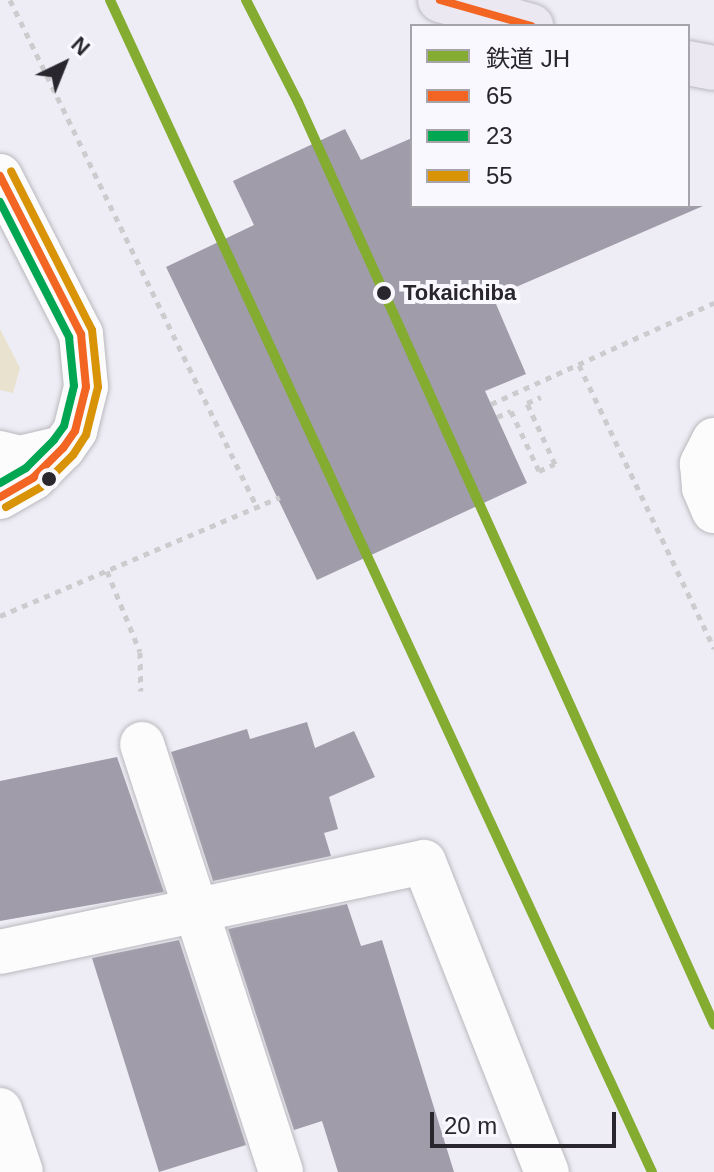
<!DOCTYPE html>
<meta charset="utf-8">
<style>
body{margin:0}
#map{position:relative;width:714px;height:1172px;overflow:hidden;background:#eeecf4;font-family:Arial,"Noto Sans JP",sans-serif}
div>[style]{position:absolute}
.green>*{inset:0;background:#e9e2ce}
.building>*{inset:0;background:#a09ca9}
.path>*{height:5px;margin-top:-2.5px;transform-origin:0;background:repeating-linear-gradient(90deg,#ccccce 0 6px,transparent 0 12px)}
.roads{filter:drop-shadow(0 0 2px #bab9bf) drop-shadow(0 0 2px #bab9bf)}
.minor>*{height:44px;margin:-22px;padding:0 22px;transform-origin:22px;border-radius:22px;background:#fcfcfd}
.major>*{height:44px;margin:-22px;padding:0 22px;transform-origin:22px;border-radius:22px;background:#ebe8f1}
.bus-1>*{height:8px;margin:-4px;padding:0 4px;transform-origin:4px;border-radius:4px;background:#f26522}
.bus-2>*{height:8px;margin:-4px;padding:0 4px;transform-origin:4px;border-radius:4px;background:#00a651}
.bus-3>*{height:8px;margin:-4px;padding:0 4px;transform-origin:4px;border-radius:4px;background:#d89307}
.rail-1>*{height:10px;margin:-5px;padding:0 5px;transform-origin:5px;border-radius:5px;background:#83ac31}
.dots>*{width:22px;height:22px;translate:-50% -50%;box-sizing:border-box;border:4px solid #f9f8fe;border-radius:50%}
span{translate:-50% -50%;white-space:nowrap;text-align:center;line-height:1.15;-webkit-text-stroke:8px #f9f8fe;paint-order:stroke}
.stop-label{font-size:22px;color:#29272d;font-weight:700}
.left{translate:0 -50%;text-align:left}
.legend{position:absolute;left:410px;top:24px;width:280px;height:184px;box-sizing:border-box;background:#f9f8fe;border:2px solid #a6a4aa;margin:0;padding:10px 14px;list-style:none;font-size:24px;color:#29272d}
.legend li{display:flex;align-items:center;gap:16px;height:40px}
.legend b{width:40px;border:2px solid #a6a4aa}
.north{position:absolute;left:24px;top:24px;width:80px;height:80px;-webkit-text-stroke:6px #f9f8fe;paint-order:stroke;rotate:43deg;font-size:22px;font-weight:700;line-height:32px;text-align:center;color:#29272d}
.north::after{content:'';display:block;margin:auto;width:28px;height:36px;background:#29272d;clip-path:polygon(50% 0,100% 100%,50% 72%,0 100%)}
.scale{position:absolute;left:430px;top:1112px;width:186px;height:36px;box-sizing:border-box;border:4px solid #29272d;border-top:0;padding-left:10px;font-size:24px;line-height:28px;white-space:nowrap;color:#29272d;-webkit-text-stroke:6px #f9f8fe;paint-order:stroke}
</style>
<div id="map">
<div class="green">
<div style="clip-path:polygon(0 329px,20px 368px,13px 393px,0 390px)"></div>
</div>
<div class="building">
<div style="clip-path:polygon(345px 129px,361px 160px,412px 138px,412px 206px,703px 206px,493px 297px,526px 374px,485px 391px,527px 483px,317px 580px,166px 267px,254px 225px,233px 181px)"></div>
<div style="clip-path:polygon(307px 722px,315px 748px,354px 731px,375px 777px,329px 797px,338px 829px,324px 833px,331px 856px,213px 881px,171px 752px,247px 729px,250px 739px)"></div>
<div style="clip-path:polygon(117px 757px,164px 892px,0 921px,0 781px)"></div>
<div style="clip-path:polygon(347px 904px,361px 946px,382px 940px,454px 1172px,338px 1172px,322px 1121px,294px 1130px,228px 929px)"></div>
<div style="clip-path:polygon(179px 940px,246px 1145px,159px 1172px,92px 958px)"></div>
</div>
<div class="path">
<div style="left:10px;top:0;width:564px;rotate:64.03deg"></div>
<div style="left:579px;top:365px;width:314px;rotate:64.5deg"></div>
<div style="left:491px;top:404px;width:245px;rotate:-24.4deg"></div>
<div style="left:497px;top:417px;width:15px;rotate:-23deg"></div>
<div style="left:511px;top:411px;width:66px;rotate:65deg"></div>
<div style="left:539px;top:471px;width:17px;rotate:-24deg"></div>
<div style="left:555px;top:464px;width:67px;rotate:-114.7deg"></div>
<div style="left:527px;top:403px;width:15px;rotate:-23deg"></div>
<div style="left:107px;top:571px;width:87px;rotate:67.8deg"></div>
<div style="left:140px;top:652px;width:39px;rotate:89deg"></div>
<div style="left:0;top:616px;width:304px;rotate:-23deg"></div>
</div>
<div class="roads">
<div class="minor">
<div style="left:0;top:176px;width:178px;rotate:62.9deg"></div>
<div style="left:81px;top:334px;width:53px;rotate:84.6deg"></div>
<div style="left:86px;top:387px;width:45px;rotate:104deg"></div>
<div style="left:75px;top:431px;width:21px;rotate:125deg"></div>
<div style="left:63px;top:448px;width:42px;rotate:135deg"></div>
<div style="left:33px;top:478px;width:38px;rotate:150deg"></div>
<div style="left:714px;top:440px;width:27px;rotate:117deg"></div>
<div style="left:702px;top:464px;width:24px;rotate:85deg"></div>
<div style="left:704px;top:488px;width:25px;rotate:67deg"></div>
<div style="left:0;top:453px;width:21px;rotate:14deg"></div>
<div style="left:20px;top:458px;width:44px;rotate:-13.1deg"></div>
<div style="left:142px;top:744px;width:450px;rotate:72deg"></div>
<div style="left:0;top:952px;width:433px;rotate:-12deg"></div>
<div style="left:424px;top:862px;width:334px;rotate:68.4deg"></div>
<div style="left:0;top:1110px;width:65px;rotate:71.3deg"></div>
</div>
<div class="major">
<div style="left:440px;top:0;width:95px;rotate:15.9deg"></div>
<div style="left:688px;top:63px;width:26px;rotate:11deg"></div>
</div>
</div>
<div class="bus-1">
<div style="left:440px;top:0;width:95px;rotate:15.9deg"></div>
<div style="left:0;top:176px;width:178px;rotate:62.9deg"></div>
<div style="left:81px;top:334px;width:53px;rotate:84.6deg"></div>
<div style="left:86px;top:387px;width:45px;rotate:104deg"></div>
<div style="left:75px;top:431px;width:21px;rotate:125deg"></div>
<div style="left:63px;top:448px;width:42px;rotate:135deg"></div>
<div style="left:33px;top:478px;width:38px;rotate:150deg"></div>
</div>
<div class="bus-2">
<div style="left:0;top:202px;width:152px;rotate:62.9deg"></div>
<div style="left:69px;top:337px;width:49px;rotate:84.2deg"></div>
<div style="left:74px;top:386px;width:41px;rotate:104deg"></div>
<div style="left:64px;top:426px;width:17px;rotate:126deg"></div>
<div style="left:54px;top:440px;width:40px;rotate:135deg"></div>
<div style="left:26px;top:468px;width:30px;rotate:150deg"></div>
</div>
<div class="bus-3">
<div style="left:6px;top:507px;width:40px;rotate:-29.7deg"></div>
<div style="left:41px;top:487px;width:45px;rotate:-45deg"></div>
<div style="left:73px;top:455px;width:24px;rotate:-57deg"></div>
<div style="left:86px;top:435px;width:49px;rotate:-76deg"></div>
<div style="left:98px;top:387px;width:57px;rotate:-96deg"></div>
<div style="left:92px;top:330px;width:178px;rotate:-117deg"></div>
</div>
<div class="rail-1">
<div style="left:110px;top:0;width:1291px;rotate:65.18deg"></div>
<div style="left:246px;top:0;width:114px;rotate:63deg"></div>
<div style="left:298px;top:102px;width:1012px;rotate:65.72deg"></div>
</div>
<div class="dots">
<div style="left:384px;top:293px;background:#29272d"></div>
<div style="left:49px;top:479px;background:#29272d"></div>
</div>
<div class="stop-label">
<span class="left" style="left:403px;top:293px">Tokaichiba</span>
</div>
<ul class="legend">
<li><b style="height:10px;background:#83ac31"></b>鉄道 JH</li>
<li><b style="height:10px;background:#f26522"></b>65</li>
<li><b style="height:10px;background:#00a651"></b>23</li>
<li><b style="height:10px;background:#d89307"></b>55</li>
</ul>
<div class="north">N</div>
<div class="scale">20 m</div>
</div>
